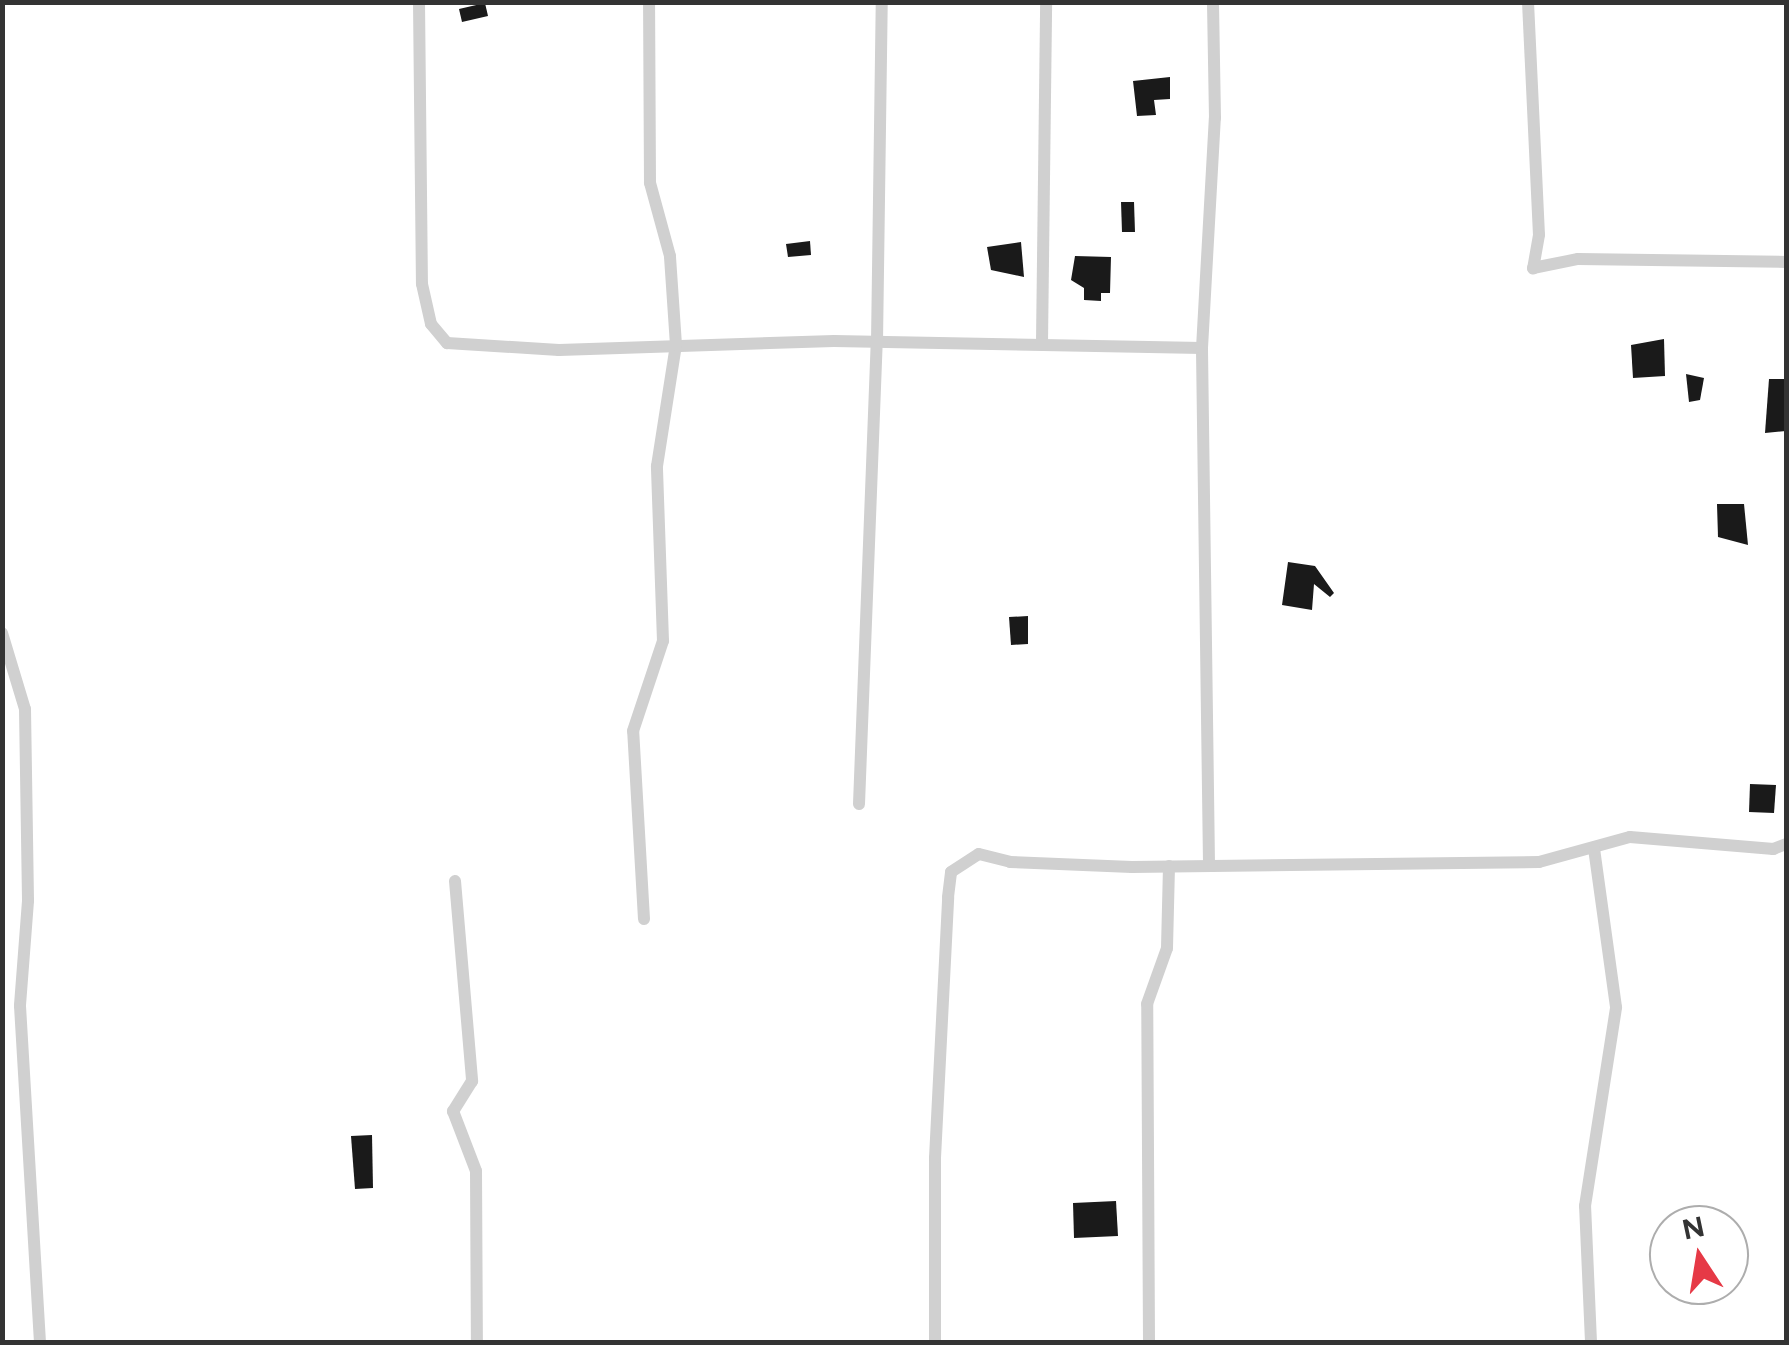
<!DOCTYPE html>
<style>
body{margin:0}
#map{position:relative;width:1789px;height:1345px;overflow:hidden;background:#fff;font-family:Figtree,sans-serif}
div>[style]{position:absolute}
.building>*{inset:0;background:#1a1a1a}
.street>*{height:12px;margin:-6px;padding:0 6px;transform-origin:6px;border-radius:6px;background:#d0d0d0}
span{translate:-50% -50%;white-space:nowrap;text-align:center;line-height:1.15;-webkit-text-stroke:10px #fff;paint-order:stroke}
.frame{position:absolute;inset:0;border:5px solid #333;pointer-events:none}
.north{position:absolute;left:1649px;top:1205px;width:100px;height:100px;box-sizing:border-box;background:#fff;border:2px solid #adadad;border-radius:50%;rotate:348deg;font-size:28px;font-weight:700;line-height:40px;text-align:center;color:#333}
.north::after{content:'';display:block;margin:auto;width:35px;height:45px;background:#e63946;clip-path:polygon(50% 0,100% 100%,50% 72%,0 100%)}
</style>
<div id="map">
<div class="building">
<div style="clip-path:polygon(485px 3px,488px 16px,462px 22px,459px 9px)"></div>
<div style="clip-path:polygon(1170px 77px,1170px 99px,1154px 100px,1156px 115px,1137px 116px,1133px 81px)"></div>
<div style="clip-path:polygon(1121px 202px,1134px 202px,1135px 232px,1122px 232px)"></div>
<div style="clip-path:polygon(810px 241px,811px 255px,788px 257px,786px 244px)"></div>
<div style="clip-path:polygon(1021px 242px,1024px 277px,991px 270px,987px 247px)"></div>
<div style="clip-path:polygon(1075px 256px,1111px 257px,1110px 293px,1101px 293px,1101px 301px,1084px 300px,1084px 288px,1071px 280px)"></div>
<div style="clip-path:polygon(1664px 339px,1665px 376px,1633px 378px,1631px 345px)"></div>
<div style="clip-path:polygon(1686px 374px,1704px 378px,1700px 400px,1689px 402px)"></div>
<div style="clip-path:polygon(1769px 379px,1786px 379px,1786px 431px,1765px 433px)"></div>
<div style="clip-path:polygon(1717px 504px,1744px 504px,1748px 545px,1718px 537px)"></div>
<div style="clip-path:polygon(1288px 562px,1315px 566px,1334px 593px,1330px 597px,1314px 584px,1312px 610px,1282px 605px)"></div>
<div style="clip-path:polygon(1028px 616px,1028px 644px,1011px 645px,1009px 617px)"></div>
<div style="clip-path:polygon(1750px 784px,1776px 785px,1774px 813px,1749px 812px)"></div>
<div style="clip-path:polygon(372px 1135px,373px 1188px,355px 1189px,351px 1136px)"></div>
<div style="clip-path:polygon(1116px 1201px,1118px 1236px,1074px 1238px,1073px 1203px)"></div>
</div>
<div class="street">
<div style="left:419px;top:2px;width:282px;rotate:89.4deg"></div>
<div style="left:422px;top:284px;width:41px;rotate:77.3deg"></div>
<div style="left:431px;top:324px;width:25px;rotate:50deg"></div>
<div style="left:447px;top:343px;width:112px;rotate:3.6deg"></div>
<div style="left:559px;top:350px;width:275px;rotate:-1.9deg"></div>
<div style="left:834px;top:341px;width:368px;rotate:1.1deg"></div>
<div style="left:1528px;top:2px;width:233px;rotate:87.3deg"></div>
<div style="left:1539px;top:235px;width:34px;rotate:100deg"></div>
<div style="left:1533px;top:268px;width:46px;rotate:-11.3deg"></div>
<div style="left:1578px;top:259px;width:208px;rotate:0.8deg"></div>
<div style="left:1042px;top:342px;width:340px;rotate:-89.3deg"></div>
<div style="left:2px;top:633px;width:79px;rotate:73.2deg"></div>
<div style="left:25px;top:709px;width:192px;rotate:89.1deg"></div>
<div style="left:28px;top:901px;width:105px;rotate:94.4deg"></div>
<div style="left:20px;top:1006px;width:337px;rotate:86.6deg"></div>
<div style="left:859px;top:804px;width:462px;rotate:-87.8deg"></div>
<div style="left:877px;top:342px;width:340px;rotate:-89.2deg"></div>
<div style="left:1209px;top:864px;width:516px;rotate:-90.78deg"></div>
<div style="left:1202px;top:348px;width:230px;rotate:-86.8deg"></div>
<div style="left:1215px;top:118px;width:116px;rotate:-91deg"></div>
<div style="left:455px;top:881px;width:201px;rotate:85.1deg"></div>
<div style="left:472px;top:1081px;width:36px;rotate:122deg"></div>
<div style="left:453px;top:1111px;width:64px;rotate:69deg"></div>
<div style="left:476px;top:1171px;width:171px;rotate:89.7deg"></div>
<div style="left:644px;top:919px;width:188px;rotate:-93.3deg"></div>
<div style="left:633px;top:731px;width:95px;rotate:-71.6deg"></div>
<div style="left:663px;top:641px;width:175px;rotate:-92deg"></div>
<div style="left:657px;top:466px;width:122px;rotate:-81.1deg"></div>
<div style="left:676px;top:345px;width:89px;rotate:-93.9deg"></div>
<div style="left:670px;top:256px;width:76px;rotate:-105.3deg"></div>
<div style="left:650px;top:183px;width:181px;rotate:-90.3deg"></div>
<div style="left:935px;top:1342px;width:184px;rotate:-90deg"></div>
<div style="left:935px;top:1158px;width:261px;rotate:-87.1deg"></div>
<div style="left:948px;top:897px;width:25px;rotate:-83deg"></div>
<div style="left:951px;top:872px;width:33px;rotate:-33deg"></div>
<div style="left:979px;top:854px;width:32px;rotate:14deg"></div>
<div style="left:1010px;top:862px;width:122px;rotate:2.3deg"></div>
<div style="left:1132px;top:867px;width:407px;rotate:-0.7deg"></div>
<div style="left:1539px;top:862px;width:94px;rotate:-15.4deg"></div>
<div style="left:1630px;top:837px;width:144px;rotate:4.8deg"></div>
<div style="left:1773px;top:849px;width:14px;rotate:-21deg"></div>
<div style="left:1149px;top:1342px;width:338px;rotate:-90.3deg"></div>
<div style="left:1147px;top:1004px;width:59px;rotate:-70.3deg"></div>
<div style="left:1167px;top:948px;width:82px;rotate:-88.6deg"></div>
<div style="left:1591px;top:1342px;width:136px;rotate:-92.5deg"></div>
<div style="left:1585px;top:1206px;width:201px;rotate:-81.1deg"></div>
<div style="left:1616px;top:1007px;width:161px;rotate:-97.9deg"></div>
</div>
<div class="frame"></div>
<div class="north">N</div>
</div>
